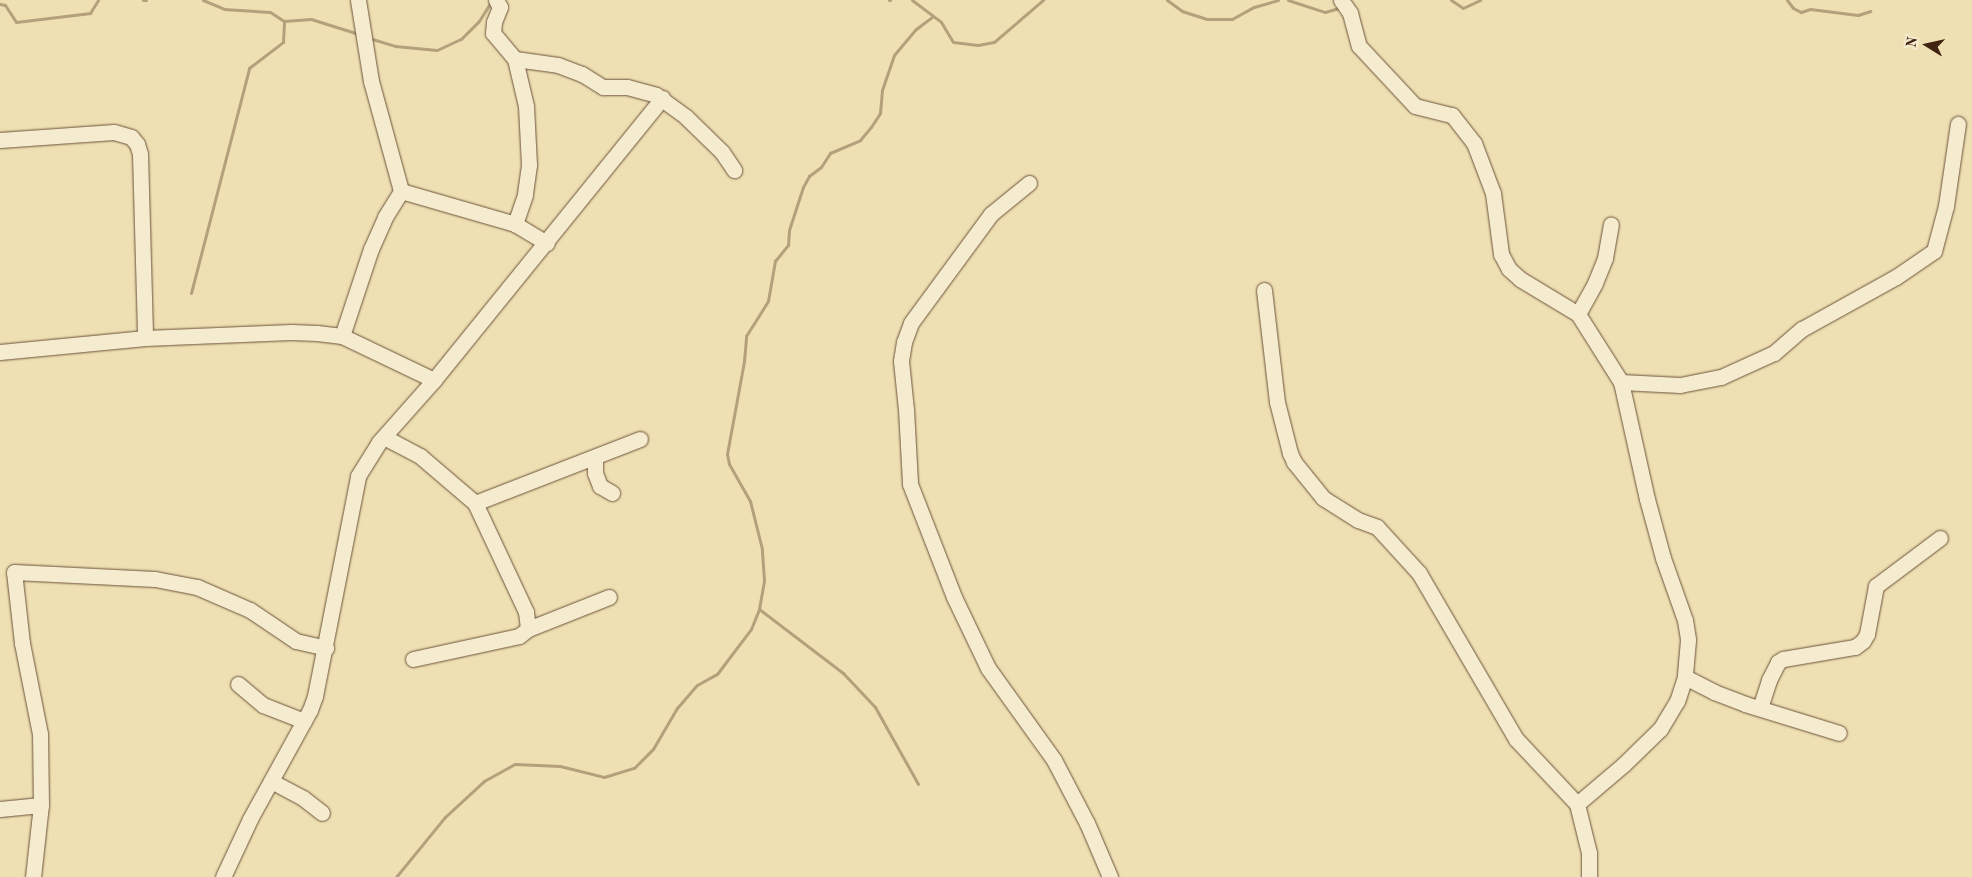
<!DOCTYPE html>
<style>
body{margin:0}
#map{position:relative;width:1972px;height:877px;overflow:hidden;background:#efe0b3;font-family:"Old Standard TT",serif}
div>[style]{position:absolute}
.stream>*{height:3px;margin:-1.5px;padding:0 1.5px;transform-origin:1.5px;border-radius:1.5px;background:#b4a07c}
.roads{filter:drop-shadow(0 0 1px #6c523a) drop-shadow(0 0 1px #6c523a)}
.minor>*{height:15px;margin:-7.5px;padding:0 7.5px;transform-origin:7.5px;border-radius:7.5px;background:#f5ebce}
span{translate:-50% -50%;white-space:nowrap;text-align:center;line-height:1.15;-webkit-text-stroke:4px #f5ebce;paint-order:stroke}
.north{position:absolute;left:1902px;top:20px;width:50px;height:50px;-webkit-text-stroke:4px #f5ebce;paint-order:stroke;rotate:280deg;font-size:14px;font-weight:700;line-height:20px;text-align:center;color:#412311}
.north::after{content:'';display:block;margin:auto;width:18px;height:22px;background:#412311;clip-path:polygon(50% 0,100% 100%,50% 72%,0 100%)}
</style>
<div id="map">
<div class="stream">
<div style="left:143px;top:0;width:3px"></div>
<div style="left:203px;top:0;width:23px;rotate:23deg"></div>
<div style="left:224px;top:9px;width:46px;rotate:3.7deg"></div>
<div style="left:270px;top:12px;width:17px;rotate:33deg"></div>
<div style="left:284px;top:21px;width:27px;rotate:-4deg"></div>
<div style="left:311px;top:19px;width:50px;rotate:17.4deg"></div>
<div style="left:889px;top:0;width:1px"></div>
<div style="left:912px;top:0;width:36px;rotate:37deg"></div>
<div style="left:941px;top:22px;width:23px;rotate:59deg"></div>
<div style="left:953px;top:42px;width:25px;rotate:7deg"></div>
<div style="left:978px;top:45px;width:16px;rotate:-11deg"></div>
<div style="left:994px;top:42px;width:65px;rotate:-40.6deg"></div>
<div style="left:1167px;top:0;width:19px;rotate:36deg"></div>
<div style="left:1182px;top:11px;width:26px;rotate:18deg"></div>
<div style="left:1207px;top:19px;width:25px"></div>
<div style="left:1232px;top:19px;width:25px;rotate:-29deg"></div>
<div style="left:1254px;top:7px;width:25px;rotate:-16deg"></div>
<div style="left:1288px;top:0;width:39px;rotate:18deg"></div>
<div style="left:1325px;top:12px;width:18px;rotate:-16deg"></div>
<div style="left:1451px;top:0;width:14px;rotate:34deg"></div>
<div style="left:1463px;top:8px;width:19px;rotate:-25deg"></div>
<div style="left:1787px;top:0;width:10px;rotate:53deg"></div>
<div style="left:1793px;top:8px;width:9px;rotate:27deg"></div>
<div style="left:1801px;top:12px;width:9px;rotate:-18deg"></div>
<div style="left:1810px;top:9px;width:48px;rotate:7.1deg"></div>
<div style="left:1858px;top:15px;width:13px;rotate:-18deg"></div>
<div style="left:0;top:4px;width:5px;rotate:11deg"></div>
<div style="left:5px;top:5px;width:20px;rotate:57deg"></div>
<div style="left:16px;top:22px;width:75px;rotate:-6.9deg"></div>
<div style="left:90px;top:13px;width:15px;rotate:-58deg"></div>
<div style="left:369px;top:38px;width:27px;rotate:17deg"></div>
<div style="left:395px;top:46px;width:42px;rotate:5.4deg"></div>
<div style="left:437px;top:50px;width:26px;rotate:-25deg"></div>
<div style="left:461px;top:39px;width:25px;rotate:-45deg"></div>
<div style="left:479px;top:21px;width:22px;rotate:-58deg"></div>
<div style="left:191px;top:293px;width:232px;rotate:-75.5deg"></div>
<div style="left:249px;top:68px;width:43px;rotate:-37.4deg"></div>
<div style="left:283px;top:42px;width:21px;rotate:-87deg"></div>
<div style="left:759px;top:609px;width:106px;rotate:37.3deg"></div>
<div style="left:843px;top:673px;width:47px;rotate:46.7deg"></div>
<div style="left:875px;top:707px;width:88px;rotate:60.8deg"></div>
<div style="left:396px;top:877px;width:77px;rotate:-50.8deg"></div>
<div style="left:445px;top:817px;width:53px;rotate:-42.7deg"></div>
<div style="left:484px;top:781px;width:35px;rotate:-29deg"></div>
<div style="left:515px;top:764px;width:45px;rotate:2.5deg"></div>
<div style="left:560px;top:766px;width:45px;rotate:14deg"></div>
<div style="left:604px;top:777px;width:31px;rotate:-17deg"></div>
<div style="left:634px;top:768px;width:27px;rotate:-45deg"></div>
<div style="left:653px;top:749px;width:48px;rotate:-59.7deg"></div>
<div style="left:677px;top:708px;width:30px;rotate:-49deg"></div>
<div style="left:697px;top:685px;width:23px;rotate:-29deg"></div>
<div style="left:717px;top:674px;width:56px;rotate:-52.9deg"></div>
<div style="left:751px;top:629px;width:22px;rotate:-68deg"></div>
<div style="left:759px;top:609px;width:29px;rotate:-80deg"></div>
<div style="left:764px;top:580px;width:31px;rotate:-94deg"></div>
<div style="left:762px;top:549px;width:49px;rotate:-104deg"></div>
<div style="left:750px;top:501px;width:43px;rotate:-119.6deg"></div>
<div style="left:729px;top:464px;width:10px;rotate:-101deg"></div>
<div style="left:727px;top:454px;width:95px;rotate:-79.6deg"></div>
<div style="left:744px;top:361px;width:25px;rotate:-85deg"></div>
<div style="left:746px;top:336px;width:41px;rotate:-57.8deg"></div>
<div style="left:768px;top:301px;width:41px;rotate:-80.1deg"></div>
<div style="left:775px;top:261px;width:21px;rotate:-51deg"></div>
<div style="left:788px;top:245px;width:15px;rotate:-86deg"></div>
<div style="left:789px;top:230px;width:45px;rotate:-72deg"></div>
<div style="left:803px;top:187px;width:13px;rotate:-61deg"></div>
<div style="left:809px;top:176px;width:15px;rotate:-37deg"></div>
<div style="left:821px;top:167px;width:17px;rotate:-57deg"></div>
<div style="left:830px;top:153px;width:33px;rotate:-23deg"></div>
<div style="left:860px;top:140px;width:17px;rotate:-50deg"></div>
<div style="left:871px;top:127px;width:17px;rotate:-57deg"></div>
<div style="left:880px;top:113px;width:23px;rotate:-85deg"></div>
<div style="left:882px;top:90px;width:37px;rotate:-71deg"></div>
<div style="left:894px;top:55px;width:34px;rotate:-50deg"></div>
<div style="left:916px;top:29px;width:21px;rotate:-37deg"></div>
</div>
<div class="roads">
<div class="minor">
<div style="left:358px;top:0;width:82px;rotate:80.9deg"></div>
<div style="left:371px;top:81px;width:114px;rotate:74.7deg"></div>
<div style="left:496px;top:0;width:8px;rotate:60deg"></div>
<div style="left:500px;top:7px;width:16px;rotate:112deg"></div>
<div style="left:494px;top:22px;width:11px;rotate:95deg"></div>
<div style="left:493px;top:33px;width:34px;rotate:50deg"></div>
<div style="left:515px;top:59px;width:48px;rotate:76.8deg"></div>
<div style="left:526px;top:106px;width:59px;rotate:87.1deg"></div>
<div style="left:529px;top:165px;width:30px;rotate:98deg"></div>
<div style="left:525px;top:195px;width:31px;rotate:109deg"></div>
<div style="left:1341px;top:0;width:16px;rotate:55deg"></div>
<div style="left:1350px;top:13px;width:34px;rotate:75deg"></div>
<div style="left:1359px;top:46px;width:82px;rotate:47deg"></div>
<div style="left:1415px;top:106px;width:38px;rotate:14deg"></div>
<div style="left:1452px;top:115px;width:36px;rotate:52deg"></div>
<div style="left:1474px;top:143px;width:53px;rotate:69.2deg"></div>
<div style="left:1493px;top:193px;width:62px;rotate:82.5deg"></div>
<div style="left:1501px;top:254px;width:17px;rotate:62deg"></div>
<div style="left:1509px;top:269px;width:15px;rotate:42deg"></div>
<div style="left:1520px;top:279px;width:68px;rotate:31.1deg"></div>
<div style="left:1578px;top:314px;width:80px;rotate:57.7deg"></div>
<div style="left:1621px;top:382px;width:120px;rotate:77.5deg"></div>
<div style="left:1647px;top:499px;width:61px;rotate:74.8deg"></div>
<div style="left:1663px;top:558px;width:66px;rotate:70.5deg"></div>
<div style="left:1685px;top:620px;width:20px;rotate:81deg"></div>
<div style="left:1688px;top:640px;width:37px;rotate:95deg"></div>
<div style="left:1685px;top:677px;width:25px;rotate:108deg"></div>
<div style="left:1677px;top:701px;width:33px;rotate:121deg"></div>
<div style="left:1660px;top:729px;width:52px;rotate:135.8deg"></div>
<div style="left:1623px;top:765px;width:60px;rotate:139.7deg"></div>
<div style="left:515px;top:59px;width:43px;rotate:7.9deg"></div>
<div style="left:558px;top:65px;width:26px;rotate:21deg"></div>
<div style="left:582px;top:74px;width:25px;rotate:32deg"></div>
<div style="left:603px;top:87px;width:24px"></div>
<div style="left:627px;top:87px;width:30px;rotate:15deg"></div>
<div style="left:656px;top:95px;width:37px;rotate:36deg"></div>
<div style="left:686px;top:117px;width:50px;rotate:44.2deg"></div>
<div style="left:722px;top:152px;width:22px;rotate:56deg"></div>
<div style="left:0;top:140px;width:114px;rotate:-4deg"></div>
<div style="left:114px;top:132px;width:18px;rotate:16deg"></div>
<div style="left:131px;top:137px;width:9px;rotate:49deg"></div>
<div style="left:137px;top:144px;width:10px;rotate:73deg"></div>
<div style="left:140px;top:154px;width:184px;rotate:88.4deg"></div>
<div style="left:1029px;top:183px;width:49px;rotate:140.8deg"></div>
<div style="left:991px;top:214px;width:135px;rotate:126.3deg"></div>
<div style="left:911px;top:323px;width:20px;rotate:110deg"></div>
<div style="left:904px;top:342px;width:19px;rotate:99deg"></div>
<div style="left:901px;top:361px;width:48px;rotate:84.1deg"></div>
<div style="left:906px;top:409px;width:75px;rotate:86.9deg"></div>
<div style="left:910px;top:484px;width:121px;rotate:68.7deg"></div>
<div style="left:954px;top:597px;width:79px;rotate:64.4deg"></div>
<div style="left:988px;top:668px;width:113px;rotate:54.3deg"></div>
<div style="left:1054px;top:760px;width:71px;rotate:62.4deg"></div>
<div style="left:1087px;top:823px;width:59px;rotate:66.9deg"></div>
<div style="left:1264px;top:290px;width:113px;rotate:83.4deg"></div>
<div style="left:1277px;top:402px;width:53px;rotate:75.7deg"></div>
<div style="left:1290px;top:453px;width:10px;rotate:66deg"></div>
<div style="left:1294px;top:462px;width:46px;rotate:51.1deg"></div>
<div style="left:1323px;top:498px;width:41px;rotate:32.2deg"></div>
<div style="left:1358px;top:520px;width:20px;rotate:20deg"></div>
<div style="left:1377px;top:527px;width:62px;rotate:47.6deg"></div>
<div style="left:1419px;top:573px;width:192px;rotate:59.7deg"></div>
<div style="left:1516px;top:739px;width:89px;rotate:46.8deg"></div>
<div style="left:1577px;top:804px;width:50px;rotate:76.2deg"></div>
<div style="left:1589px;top:853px;width:24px;rotate:90deg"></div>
<div style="left:1578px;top:314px;width:35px;rotate:-61deg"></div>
<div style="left:1595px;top:283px;width:27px;rotate:-68deg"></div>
<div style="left:1605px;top:258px;width:34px;rotate:-80deg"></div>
<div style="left:342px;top:336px;width:92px;rotate:-71.6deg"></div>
<div style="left:371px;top:249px;width:35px;rotate:-66deg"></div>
<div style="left:385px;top:217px;width:31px;rotate:-58deg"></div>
<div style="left:401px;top:191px;width:119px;rotate:16.1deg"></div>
<div style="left:515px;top:224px;width:37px;rotate:31deg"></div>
<div style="left:0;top:352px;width:146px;rotate:-5.5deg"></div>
<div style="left:145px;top:338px;width:146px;rotate:-2.4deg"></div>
<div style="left:291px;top:332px;width:26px;rotate:2deg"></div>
<div style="left:317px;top:333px;width:25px;rotate:7deg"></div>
<div style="left:342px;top:336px;width:102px;rotate:25.6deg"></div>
<div style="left:434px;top:380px;width:363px;rotate:-51deg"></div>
<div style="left:1621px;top:382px;width:59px;rotate:2.9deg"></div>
<div style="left:1680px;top:385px;width:42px;rotate:-11deg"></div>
<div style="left:1721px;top:377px;width:58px;rotate:-24.4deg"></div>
<div style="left:1774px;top:353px;width:37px;rotate:-41deg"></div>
<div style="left:1802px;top:329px;width:107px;rotate:-29deg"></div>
<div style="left:1896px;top:277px;width:46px;rotate:-34.4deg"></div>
<div style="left:1934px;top:251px;width:47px;rotate:-75.1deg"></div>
<div style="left:1946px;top:206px;width:83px;rotate:-81.7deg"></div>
<div style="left:384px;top:437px;width:41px;rotate:27.8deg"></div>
<div style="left:420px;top:456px;width:72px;rotate:40.5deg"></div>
<div style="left:475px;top:503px;width:120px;rotate:64.9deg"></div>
<div style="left:526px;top:612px;width:17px;rotate:83deg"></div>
<div style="left:595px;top:458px;width:15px;rotate:90deg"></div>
<div style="left:595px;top:473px;width:14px;rotate:69deg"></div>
<div style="left:600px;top:486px;width:14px;rotate:30deg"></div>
<div style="left:475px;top:503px;width:177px;rotate:-21.2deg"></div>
<div style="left:413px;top:659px;width:108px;rotate:-12.2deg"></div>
<div style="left:519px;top:636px;width:11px;rotate:-38deg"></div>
<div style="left:528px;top:629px;width:87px;rotate:-21.6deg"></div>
<div style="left:1685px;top:677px;width:33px;rotate:27deg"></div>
<div style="left:1714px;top:692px;width:33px;rotate:21deg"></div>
<div style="left:1745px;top:704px;width:98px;rotate:17.1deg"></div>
<div style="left:238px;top:684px;width:33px;rotate:40deg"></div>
<div style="left:263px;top:705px;width:44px;rotate:21.3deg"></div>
<div style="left:1760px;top:708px;width:29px;rotate:-72deg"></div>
<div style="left:1769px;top:680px;width:20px;rotate:-63deg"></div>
<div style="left:1778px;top:662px;width:6px;rotate:-31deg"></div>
<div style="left:1783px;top:659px;width:73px;rotate:-9.5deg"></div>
<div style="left:1855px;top:647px;width:10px;rotate:-37deg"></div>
<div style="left:1863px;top:641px;width:8px;rotate:-60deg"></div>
<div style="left:1867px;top:634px;width:49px;rotate:-79.4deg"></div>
<div style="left:1876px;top:586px;width:80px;rotate:-36.9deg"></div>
<div style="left:271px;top:781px;width:36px;rotate:28deg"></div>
<div style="left:303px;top:798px;width:24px;rotate:38deg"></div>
<div style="left:0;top:809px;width:41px;rotate:-5.6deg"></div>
<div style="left:33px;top:877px;width:72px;rotate:-83.7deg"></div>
<div style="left:41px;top:805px;width:71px;rotate:-90.8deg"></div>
<div style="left:40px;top:734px;width:93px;rotate:-101.2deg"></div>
<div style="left:22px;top:643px;width:71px;rotate:-96.4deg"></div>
<div style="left:14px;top:572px;width:141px;rotate:2.8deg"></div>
<div style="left:155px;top:579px;width:43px;rotate:10.8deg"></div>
<div style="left:197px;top:587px;width:58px;rotate:23.5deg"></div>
<div style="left:250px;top:610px;width:55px;rotate:34deg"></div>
<div style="left:296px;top:641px;width:31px;rotate:13deg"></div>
<div style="left:223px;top:877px;width:64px;rotate:-65deg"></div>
<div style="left:250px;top:819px;width:124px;rotate:-61.2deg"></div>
<div style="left:310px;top:710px;width:15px;rotate:-70deg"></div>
<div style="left:315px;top:696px;width:224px;rotate:-78.9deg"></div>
<div style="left:358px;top:476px;width:40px;rotate:-58deg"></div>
<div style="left:379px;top:442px;width:83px;rotate:-48.4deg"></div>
</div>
</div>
<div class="north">N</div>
</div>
